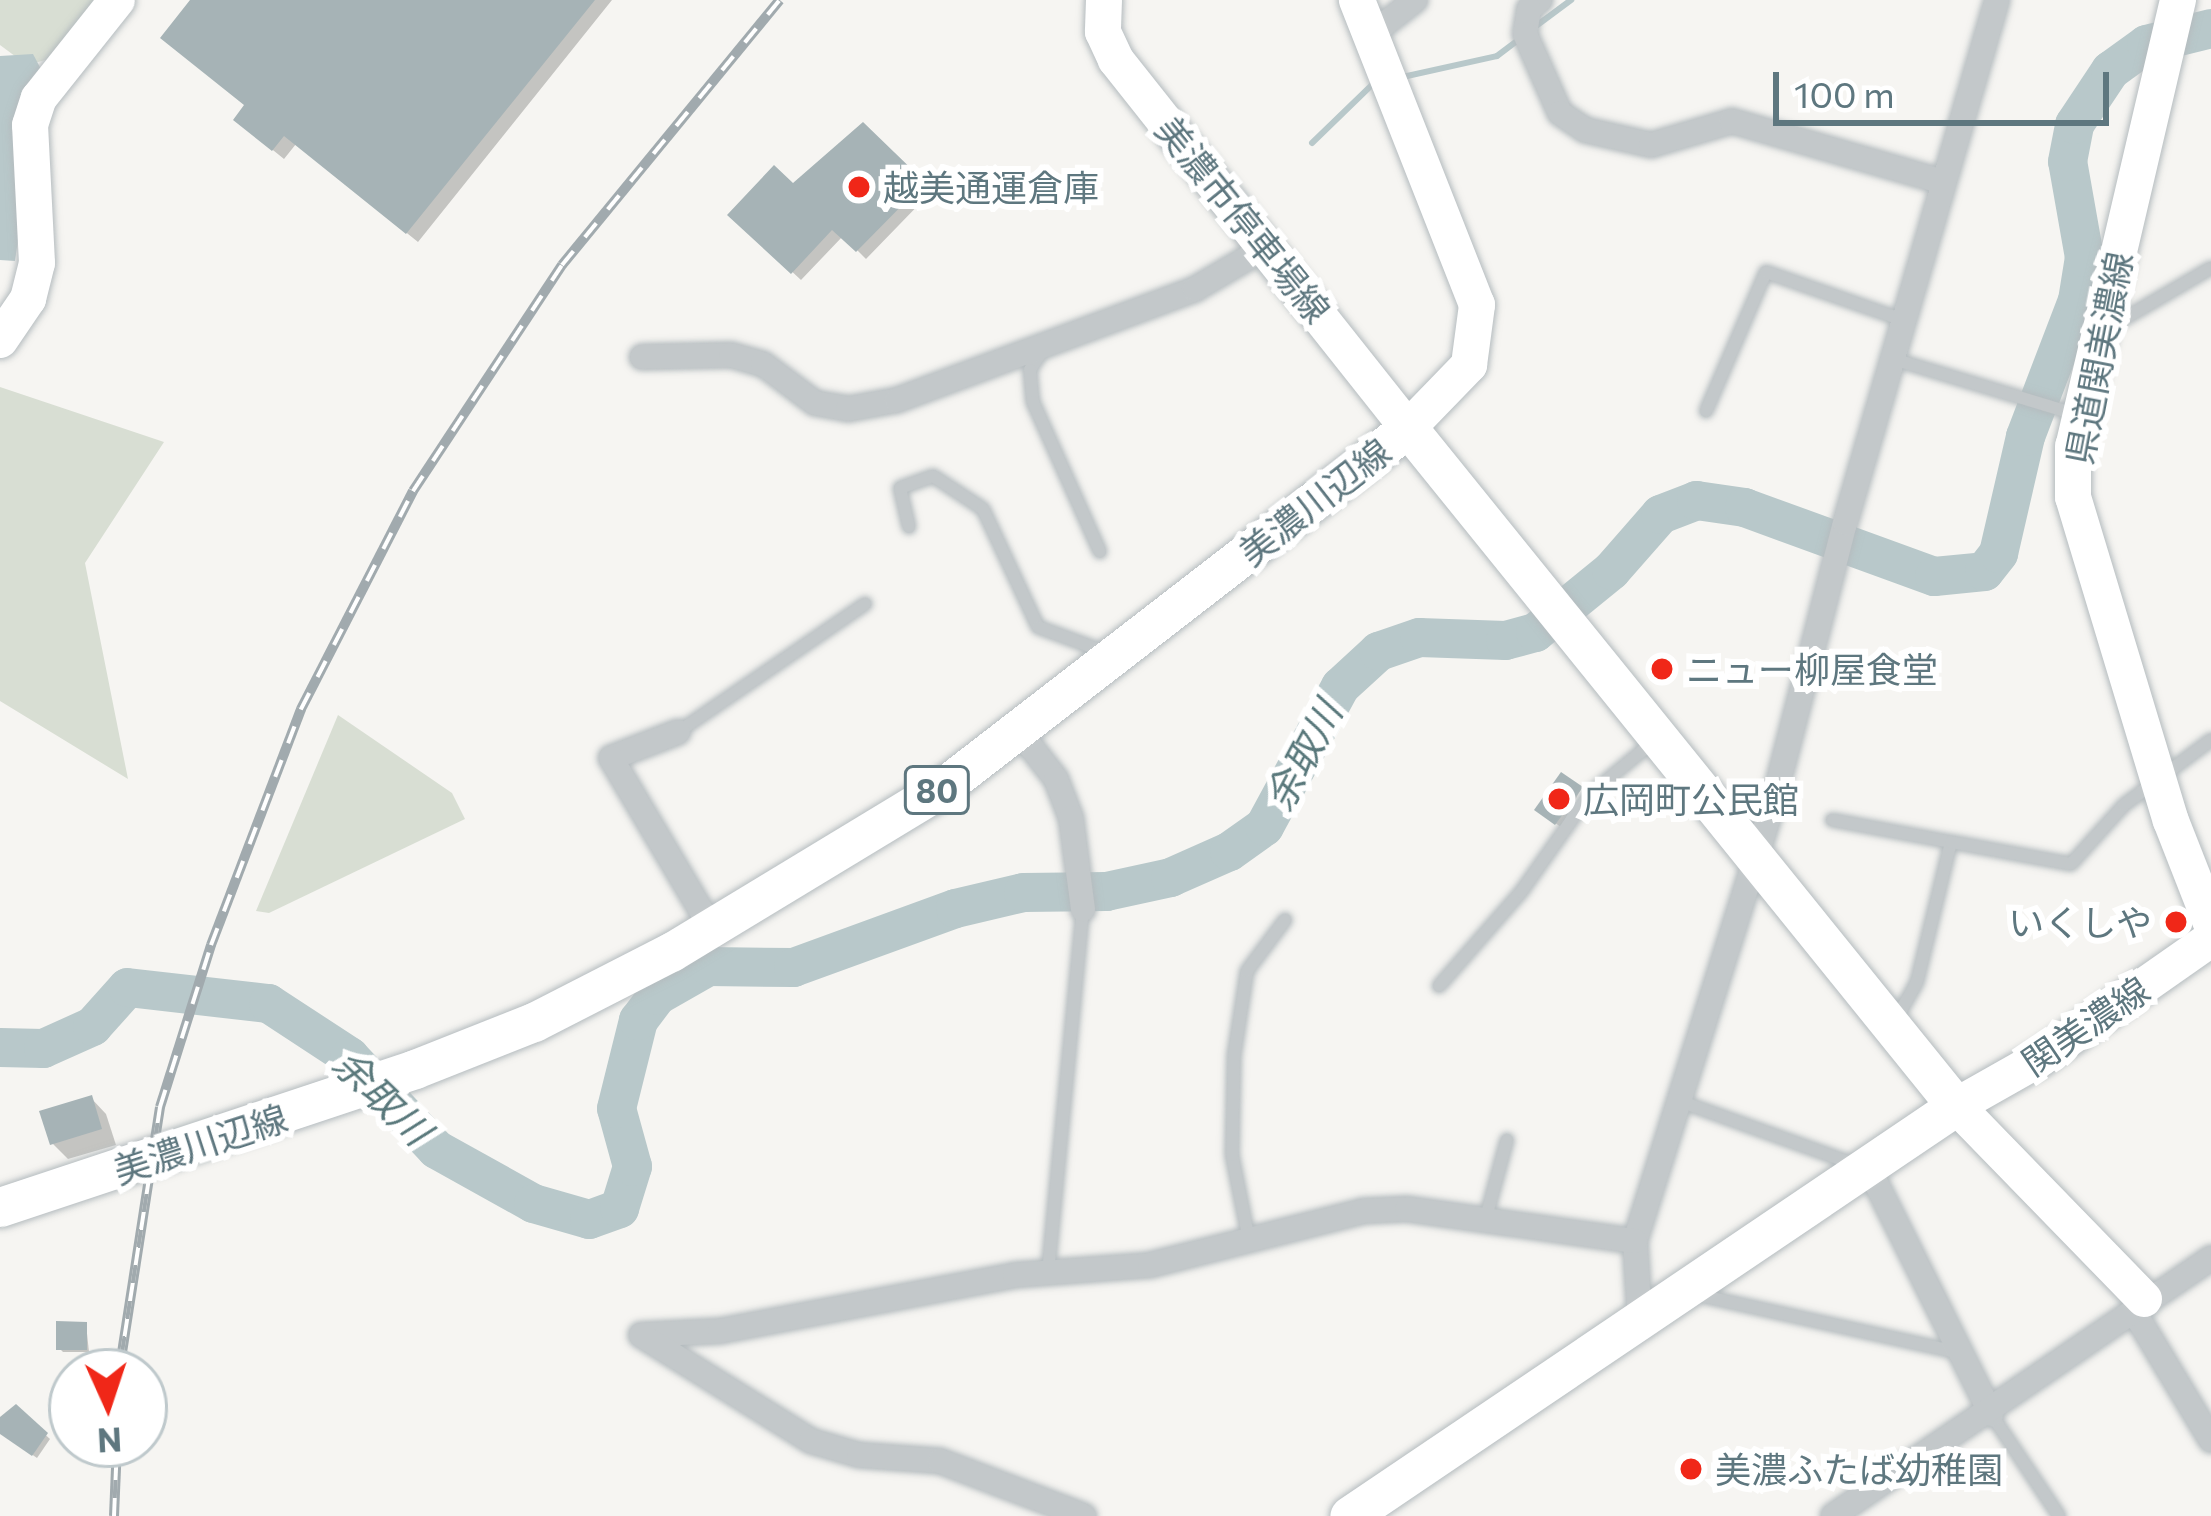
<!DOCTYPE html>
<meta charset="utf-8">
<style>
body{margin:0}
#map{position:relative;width:2211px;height:1516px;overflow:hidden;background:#f6f5f2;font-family:Commissioner,"Noto Sans JP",sans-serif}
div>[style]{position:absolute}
.green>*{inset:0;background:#d8ded3}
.water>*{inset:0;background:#b8c8ca}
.shadow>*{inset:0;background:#0003}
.stream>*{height:6px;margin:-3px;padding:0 3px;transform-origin:3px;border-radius:3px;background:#b8c8ca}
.river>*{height:39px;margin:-19.5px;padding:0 19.5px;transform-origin:19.5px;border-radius:19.5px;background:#b8c8ca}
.building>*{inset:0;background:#a6b3b6}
.roads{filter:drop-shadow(0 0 3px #b5bcbf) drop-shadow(0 0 3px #b5bcbf)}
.lane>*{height:12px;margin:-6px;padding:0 6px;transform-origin:6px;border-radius:6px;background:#c3c8ca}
.street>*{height:24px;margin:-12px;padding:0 12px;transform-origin:12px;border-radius:12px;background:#c3c8ca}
.secondary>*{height:36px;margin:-18px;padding:0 18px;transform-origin:18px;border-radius:18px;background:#fff}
.primary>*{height:39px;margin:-19.5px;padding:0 19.5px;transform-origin:19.5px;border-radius:19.5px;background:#fff}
.rail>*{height:10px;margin-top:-5px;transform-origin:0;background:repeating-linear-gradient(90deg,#fff 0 18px,#a1aaae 0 36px);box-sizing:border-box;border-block:3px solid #a1aaae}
.dots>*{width:33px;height:33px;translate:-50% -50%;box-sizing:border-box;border:6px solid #fff;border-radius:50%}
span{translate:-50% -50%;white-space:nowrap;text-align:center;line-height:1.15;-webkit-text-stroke:12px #fff;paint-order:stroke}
.shield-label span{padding:3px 9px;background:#fff;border:3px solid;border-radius:9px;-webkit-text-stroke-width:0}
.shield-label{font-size:33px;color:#5e777f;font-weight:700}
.poi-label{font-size:36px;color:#5e777f}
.left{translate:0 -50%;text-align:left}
.right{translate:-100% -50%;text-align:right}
.street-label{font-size:36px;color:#5e777f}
.water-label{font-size:39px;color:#59787b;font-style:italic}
.north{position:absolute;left:48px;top:1348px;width:120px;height:120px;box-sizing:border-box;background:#fff;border:3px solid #bfc9cc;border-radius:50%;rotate:177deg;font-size:33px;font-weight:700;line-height:48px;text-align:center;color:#5e777f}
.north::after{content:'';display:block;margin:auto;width:42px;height:54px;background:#f02718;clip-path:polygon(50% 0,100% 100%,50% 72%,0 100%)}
.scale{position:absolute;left:1773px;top:72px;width:336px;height:54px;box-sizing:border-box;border:6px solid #5e777f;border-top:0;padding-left:15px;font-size:36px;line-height:42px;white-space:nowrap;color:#5e777f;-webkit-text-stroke:9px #fff;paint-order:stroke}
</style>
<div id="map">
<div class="green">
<div style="clip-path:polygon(0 0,114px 0,82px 50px,27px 65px,0 45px)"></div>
<div style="clip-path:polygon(0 387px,164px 442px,85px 563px,128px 779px,0 701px)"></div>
<div style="clip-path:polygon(338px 715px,452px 793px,465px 819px,269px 913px,256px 911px)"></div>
</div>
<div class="water">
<div style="clip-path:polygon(33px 54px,42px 71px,15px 261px,0 260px,0 56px)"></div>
</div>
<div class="shadow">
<div style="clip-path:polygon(194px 0,612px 0,418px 242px,296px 144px,284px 159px,247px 129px,247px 106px)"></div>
<div style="clip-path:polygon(863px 126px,931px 192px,866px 259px,843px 236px,801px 280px,731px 215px,793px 187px)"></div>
<div style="clip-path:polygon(1581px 789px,1561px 827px,1542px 814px)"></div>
<div style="clip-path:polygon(91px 1098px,106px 1114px,116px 1145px,68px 1159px,53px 1144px)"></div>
<div style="clip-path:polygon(86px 1324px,89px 1352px,63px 1352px,59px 1348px)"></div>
<div style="clip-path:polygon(16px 1408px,50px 1439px,37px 1458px,0 1432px)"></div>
</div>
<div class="stream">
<div style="left:1536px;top:26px;width:44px;rotate:-36.6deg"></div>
<div style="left:1398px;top:78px;width:101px;rotate:-12.5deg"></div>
<div style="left:1497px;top:56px;width:30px;rotate:-37deg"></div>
<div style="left:1312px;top:143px;width:86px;rotate:-44.1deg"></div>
</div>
<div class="river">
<div style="left:0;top:1047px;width:43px;rotate:1.3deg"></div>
<div style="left:43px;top:1048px;width:54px;rotate:-24.2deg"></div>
<div style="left:92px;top:1026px;width:52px;rotate:-48.1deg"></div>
<div style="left:127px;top:987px;width:142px;rotate:6.5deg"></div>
<div style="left:268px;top:1003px;width:97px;rotate:33.2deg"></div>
<div style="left:349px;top:1056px;width:127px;rotate:46.9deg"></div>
<div style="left:436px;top:1149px;width:111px;rotate:29.1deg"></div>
<div style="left:533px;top:1203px;width:58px;rotate:15.9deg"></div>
<div style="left:589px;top:1219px;width:32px;rotate:-20deg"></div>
<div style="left:619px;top:1208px;width:44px;rotate:-72.8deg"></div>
<div style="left:632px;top:1166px;width:60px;rotate:-105.4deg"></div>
<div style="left:616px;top:1108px;width:91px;rotate:-76deg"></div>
<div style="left:638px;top:1020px;width:31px;rotate:-53deg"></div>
<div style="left:657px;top:995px;width:59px;rotate:-29.6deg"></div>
<div style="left:708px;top:966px;width:85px;rotate:0.7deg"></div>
<div style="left:793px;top:967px;width:172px;rotate:-20deg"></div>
<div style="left:955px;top:908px;width:70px;rotate:-13.2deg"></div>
<div style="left:1023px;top:892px;width:83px;rotate:-0.7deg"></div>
<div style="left:1106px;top:891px;width:66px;rotate:-12.3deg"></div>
<div style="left:1170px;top:877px;width:64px;rotate:-23.8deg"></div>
<div style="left:1229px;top:851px;width:43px;rotate:-35.5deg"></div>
<div style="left:1264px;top:826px;width:159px;rotate:-61.5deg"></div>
<div style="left:1340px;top:686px;width:52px;rotate:-42.6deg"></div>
<div style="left:1378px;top:651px;width:43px;rotate:-18.9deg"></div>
<div style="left:1419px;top:637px;width:86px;rotate:2deg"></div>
<div style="left:1505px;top:640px;width:31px;rotate:-15deg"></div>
<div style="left:1535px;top:632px;width:98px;rotate:-39.2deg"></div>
<div style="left:1611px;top:570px;width:74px;rotate:-48.8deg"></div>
<div style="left:1660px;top:514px;width:39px;rotate:-21deg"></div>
<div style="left:1696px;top:500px;width:49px;rotate:8.3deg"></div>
<div style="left:1744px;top:507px;width:202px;rotate:20deg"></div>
<div style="left:1934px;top:576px;width:50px;rotate:-5.7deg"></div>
<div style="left:1984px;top:571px;width:23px;rotate:-52deg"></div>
<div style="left:1998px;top:553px;width:120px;rotate:-77deg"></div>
<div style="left:2025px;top:436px;width:146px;rotate:-69.1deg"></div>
<div style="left:2077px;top:300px;width:44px;rotate:-80.8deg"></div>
<div style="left:2084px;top:257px;width:97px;rotate:-100deg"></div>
<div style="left:2067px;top:161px;width:38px;rotate:-79deg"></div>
<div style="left:2074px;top:124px;width:65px;rotate:-56.3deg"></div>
<div style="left:2110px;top:70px;width:44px;rotate:-35.8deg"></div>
<div style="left:2146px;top:44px;width:67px;rotate:-13.8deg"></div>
</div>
<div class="building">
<div style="clip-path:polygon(190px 0,595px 0,406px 234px,284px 136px,272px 151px,233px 120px,244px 105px,160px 38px)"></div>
<div style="clip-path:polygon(863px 122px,925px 182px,856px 252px,832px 230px,791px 274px,727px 215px,774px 165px,793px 183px)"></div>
<div style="clip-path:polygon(1561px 772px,1583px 787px,1555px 825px,1534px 810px)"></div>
<div style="clip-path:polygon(92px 1095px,102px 1129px,50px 1145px,39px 1111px)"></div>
<div style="clip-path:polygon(56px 1321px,87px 1322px,87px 1350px,56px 1350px)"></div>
<div style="clip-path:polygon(16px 1404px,48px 1433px,32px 1456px,0 1434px,0 1417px)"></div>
</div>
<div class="roads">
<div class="lane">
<div style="left:2110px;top:327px;width:117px;rotate:-30.3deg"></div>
<div style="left:1044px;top:349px;width:25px;rotate:124deg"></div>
<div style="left:1030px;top:370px;width:32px;rotate:85deg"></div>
<div style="left:1033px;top:402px;width:164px;rotate:65.9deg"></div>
<div style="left:1893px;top:359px;width:190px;rotate:16.8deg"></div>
<div style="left:1706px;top:411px;width:151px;rotate:-66.7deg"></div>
<div style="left:1766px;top:272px;width:145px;rotate:19.3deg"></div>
<div style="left:909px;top:527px;width:40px;rotate:-103deg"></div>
<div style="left:900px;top:488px;width:35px;rotate:-20deg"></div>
<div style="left:933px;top:476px;width:60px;rotate:33.4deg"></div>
<div style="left:983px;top:509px;width:130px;rotate:65deg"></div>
<div style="left:1038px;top:627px;width:69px;rotate:20.3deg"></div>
<div style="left:678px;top:732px;width:227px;rotate:-34.4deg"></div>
<div style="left:1832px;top:820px;width:121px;rotate:10.5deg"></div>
<div style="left:1951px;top:842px;width:144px;rotate:103.7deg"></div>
<div style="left:1917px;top:982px;width:45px;rotate:119.4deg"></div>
<div style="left:1951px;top:842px;width:122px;rotate:10.4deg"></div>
<div style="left:2071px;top:864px;width:79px;rotate:-48.1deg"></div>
<div style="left:2124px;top:805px;width:109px;rotate:-36.8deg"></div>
<div style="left:1439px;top:986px;width:125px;rotate:-48.9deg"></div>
<div style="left:1521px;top:892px;width:120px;rotate:-54.9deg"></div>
<div style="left:1590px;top:794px;width:83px;rotate:-39.6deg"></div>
<div style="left:1682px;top:1102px;width:186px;rotate:19.8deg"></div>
<div style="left:1485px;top:1221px;width:84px;rotate:-74.8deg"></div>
<div style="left:1248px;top:1235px;width:82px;rotate:-101.3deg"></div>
<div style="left:1232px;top:1155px;width:99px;rotate:-88.8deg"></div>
<div style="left:1234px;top:1056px;width:86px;rotate:-81.3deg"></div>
<div style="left:1247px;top:971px;width:64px;rotate:-53.3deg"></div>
<div style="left:1048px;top:1272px;width:365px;rotate:-84.5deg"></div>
<div style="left:1693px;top:1294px;width:269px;rotate:12.4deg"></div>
<div style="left:1991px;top:1414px;width:123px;rotate:56.3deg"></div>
</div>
<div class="street">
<div style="left:1540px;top:0;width:14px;rotate:141deg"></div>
<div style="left:1529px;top:9px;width:25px;rotate:99deg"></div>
<div style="left:1525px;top:34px;width:86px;rotate:66.1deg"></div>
<div style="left:1560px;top:113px;width:30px;rotate:34deg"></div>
<div style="left:1585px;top:130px;width:68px;rotate:12.8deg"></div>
<div style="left:1651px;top:145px;width:84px;rotate:-16.5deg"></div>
<div style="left:1732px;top:121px;width:220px;rotate:16.1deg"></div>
<div style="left:1372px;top:34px;width:55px;rotate:-38.3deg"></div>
<div style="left:642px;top:357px;width:89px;rotate:-1.3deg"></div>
<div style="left:731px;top:355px;width:33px;rotate:16deg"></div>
<div style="left:763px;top:364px;width:65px;rotate:36.9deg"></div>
<div style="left:815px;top:403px;width:34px;rotate:10deg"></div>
<div style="left:848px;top:409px;width:50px;rotate:-10.4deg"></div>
<div style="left:897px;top:400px;width:318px;rotate:-20.4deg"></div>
<div style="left:1195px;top:289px;width:85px;rotate:-30.5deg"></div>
<div style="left:1017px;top:729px;width:63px;rotate:52deg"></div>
<div style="left:1056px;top:779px;width:42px;rotate:69deg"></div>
<div style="left:1071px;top:818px;width:92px;rotate:82.5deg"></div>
<div style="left:678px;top:732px;width:72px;rotate:158.8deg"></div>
<div style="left:611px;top:758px;width:199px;rotate:59.4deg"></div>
<div style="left:1869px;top:1169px;width:274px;rotate:63.5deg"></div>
<div style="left:2136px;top:1315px;width:146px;rotate:59deg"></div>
<div style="left:1640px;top:1322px;width:81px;rotate:-93.5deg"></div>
<div style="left:1635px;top:1241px;width:455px;rotate:-72.5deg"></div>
<div style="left:1772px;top:807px;width:293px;rotate:-75.6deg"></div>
<div style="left:1845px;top:523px;width:545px;rotate:-73.79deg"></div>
<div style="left:641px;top:1335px;width:79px;rotate:-2.9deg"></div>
<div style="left:720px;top:1331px;width:300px;rotate:-10.7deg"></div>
<div style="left:1015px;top:1275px;width:135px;rotate:-4.2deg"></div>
<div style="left:1150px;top:1265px;width:220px;rotate:-14.2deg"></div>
<div style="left:1363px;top:1211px;width:44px;rotate:-2.6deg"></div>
<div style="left:1407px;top:1209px;width:230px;rotate:8deg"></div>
<div style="left:641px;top:1335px;width:200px;rotate:31.9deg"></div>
<div style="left:811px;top:1441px;width:50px;rotate:16.3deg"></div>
<div style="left:859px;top:1455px;width:81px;rotate:4.2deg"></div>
<div style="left:940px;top:1461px;width:154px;rotate:20.9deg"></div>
<div style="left:1833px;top:1516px;width:458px;rotate:-34.3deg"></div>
</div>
<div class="secondary">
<div style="left:1104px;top:0;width:32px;rotate:92deg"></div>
<div style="left:1103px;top:32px;width:31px;rotate:65deg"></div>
<div style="left:1116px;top:60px;width:470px;rotate:51.6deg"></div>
<div style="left:1408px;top:428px;width:88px;rotate:-45.9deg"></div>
<div style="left:1469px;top:365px;width:61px;rotate:-82.4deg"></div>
<div style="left:1477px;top:305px;width:328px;rotate:-111.5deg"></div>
<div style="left:2178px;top:0;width:458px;rotate:103.2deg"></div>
<div style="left:2073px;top:446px;width:51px;rotate:90deg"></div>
<div style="left:2073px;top:497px;width:338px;rotate:73.2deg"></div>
<div style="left:2171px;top:821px;width:110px;rotate:68.6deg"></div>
<div style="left:0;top:340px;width:50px;rotate:-55.7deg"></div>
<div style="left:28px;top:299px;width:37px;rotate:-76deg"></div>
<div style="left:37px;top:263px;width:138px;rotate:-92.9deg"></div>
<div style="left:30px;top:125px;width:28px;rotate:-72deg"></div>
<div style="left:39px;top:98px;width:125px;rotate:-51.5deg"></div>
<div style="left:2144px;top:1299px;width:269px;rotate:-134.2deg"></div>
<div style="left:1956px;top:1106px;width:98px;rotate:-29.5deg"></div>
<div style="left:2041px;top:1058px;width:208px;rotate:-35deg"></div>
</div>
<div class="primary">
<div style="left:0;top:1207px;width:437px;rotate:-18.4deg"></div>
<div style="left:415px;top:1069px;width:128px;rotate:-21.6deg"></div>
<div style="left:534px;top:1022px;width:154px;rotate:-27.1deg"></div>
<div style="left:671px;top:952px;width:317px;rotate:-31.2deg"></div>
<div style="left:942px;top:788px;width:589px;rotate:-37.69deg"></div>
<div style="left:1408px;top:428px;width:872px;rotate:51.05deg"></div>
<div style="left:1956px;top:1106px;width:732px;rotate:145.96deg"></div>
</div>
</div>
<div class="rail">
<div style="left:119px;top:1372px;width:268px;rotate:-81.2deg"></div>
<div style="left:160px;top:1107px;width:170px;rotate:-72.5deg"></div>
<div style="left:211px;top:945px;width:253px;rotate:-69.1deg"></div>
<div style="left:301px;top:709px;width:245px;rotate:-62.8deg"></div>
<div style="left:413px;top:491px;width:271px;rotate:-56.6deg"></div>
<div style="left:562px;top:265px;width:343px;rotate:-50.6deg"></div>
<div style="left:114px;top:1516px;width:72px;rotate:-87.6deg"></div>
</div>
<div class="dots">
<div style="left:859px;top:187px;background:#f02718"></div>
<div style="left:1662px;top:669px;background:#f02718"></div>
<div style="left:1559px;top:799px;background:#f02718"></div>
<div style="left:2176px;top:922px;background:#f02718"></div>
<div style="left:1691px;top:1469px;background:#f02718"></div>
</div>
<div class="shield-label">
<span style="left:937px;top:790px">80</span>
</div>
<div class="poi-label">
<span class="left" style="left:883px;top:187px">越美通運倉庫</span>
<span class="left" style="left:1686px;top:669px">ニュー柳屋食堂</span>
<span class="left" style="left:1583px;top:799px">広岡町公民館</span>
<span class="right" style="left:2152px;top:922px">いくしや</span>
<span class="left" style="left:1715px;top:1469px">美濃ふたば幼稚園</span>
</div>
<div class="street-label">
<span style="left:1244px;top:219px;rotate:51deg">美濃市停車場線</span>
<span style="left:2098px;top:358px;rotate:-79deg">県道関美濃線</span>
<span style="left:1314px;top:501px;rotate:-38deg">美濃川辺線</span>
<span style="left:2085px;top:1025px;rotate:-34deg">関美濃線</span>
<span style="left:200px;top:1143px;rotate:-18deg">美濃川辺線</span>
</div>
<div class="water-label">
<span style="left:1302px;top:755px;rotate:-62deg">余取川</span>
<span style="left:383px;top:1096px;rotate:44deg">余取川</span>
</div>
<div class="north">N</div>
<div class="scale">100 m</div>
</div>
